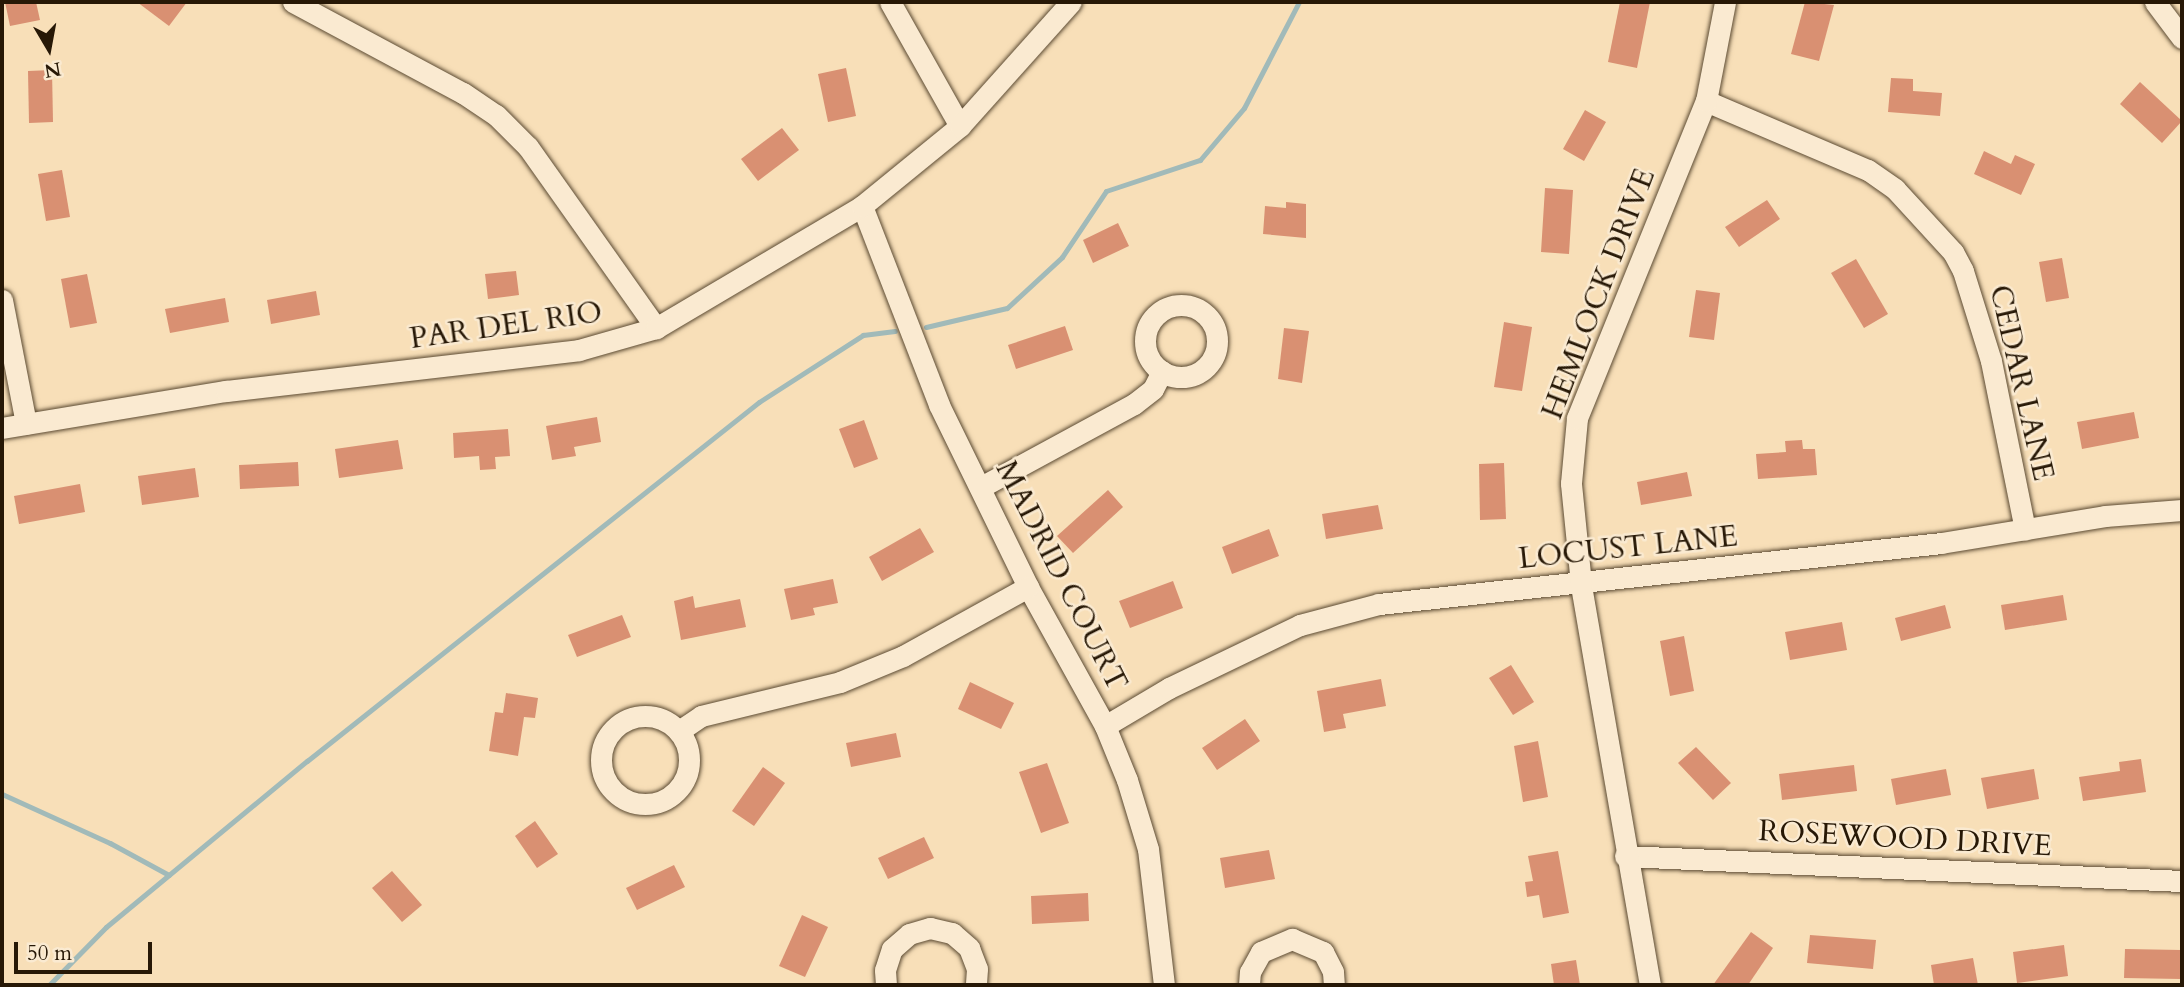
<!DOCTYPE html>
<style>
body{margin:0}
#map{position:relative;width:2184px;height:987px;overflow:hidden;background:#f8dfb8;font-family:Cardo,serif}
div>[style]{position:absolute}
.stream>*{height:5px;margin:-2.5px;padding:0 2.5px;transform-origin:2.5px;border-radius:2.5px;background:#a1bab9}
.building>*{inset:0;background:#d99072}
.roads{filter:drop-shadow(0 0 2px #5b4a32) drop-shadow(0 0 2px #5b4a32)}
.minor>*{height:21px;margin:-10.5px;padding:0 10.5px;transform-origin:10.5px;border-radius:10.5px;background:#faead1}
.minor>.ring{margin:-10.5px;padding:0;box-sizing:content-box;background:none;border:21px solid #faead1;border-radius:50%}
span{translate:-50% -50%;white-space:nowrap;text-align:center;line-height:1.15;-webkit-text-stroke:5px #faead1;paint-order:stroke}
.street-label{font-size:30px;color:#271806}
.frame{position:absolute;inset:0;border:4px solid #271806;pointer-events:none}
.north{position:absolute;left:14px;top:14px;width:70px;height:70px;-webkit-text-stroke:5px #faead1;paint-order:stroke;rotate:170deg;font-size:19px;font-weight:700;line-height:28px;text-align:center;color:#271806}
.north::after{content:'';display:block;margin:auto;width:24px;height:32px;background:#271806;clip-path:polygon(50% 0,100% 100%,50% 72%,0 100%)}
.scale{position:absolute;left:14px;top:942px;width:138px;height:32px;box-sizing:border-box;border:4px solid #271806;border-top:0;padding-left:9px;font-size:21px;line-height:24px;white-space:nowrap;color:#271806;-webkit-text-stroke:5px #faead1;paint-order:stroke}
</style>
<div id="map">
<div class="stream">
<div style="left:926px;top:327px;width:83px;rotate:-13.2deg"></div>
<div style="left:1007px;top:308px;width:75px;rotate:-42.8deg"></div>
<div style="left:1062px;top:257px;width:79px;rotate:-56.3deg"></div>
<div style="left:1106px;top:191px;width:99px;rotate:-18.3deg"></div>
<div style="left:1200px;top:160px;width:68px;rotate:-49.8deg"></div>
<div style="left:1244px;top:108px;width:119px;rotate:-62.6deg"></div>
<div style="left:2px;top:794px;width:119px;rotate:24.4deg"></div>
<div style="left:110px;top:843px;width:67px;rotate:28.5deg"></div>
<div style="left:49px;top:985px;width:81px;rotate:-45.5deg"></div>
<div style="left:106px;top:927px;width:261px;rotate:-39.6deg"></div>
<div style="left:307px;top:761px;width:577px;rotate:-38.46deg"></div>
<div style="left:759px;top:402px;width:124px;rotate:-32.8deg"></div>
<div style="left:863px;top:335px;width:32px;rotate:-7deg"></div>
</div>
<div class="building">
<div style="clip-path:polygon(5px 2px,36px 2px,40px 20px,10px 26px)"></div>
<div style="clip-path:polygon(137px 2px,187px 2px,169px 26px)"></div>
<div style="clip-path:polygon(1620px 2px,1650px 2px,1637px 68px,1608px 62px)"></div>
<div style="clip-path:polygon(1805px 2px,1834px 5px,1819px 61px,1791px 54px)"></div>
<div style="clip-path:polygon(846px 68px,856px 116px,828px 122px,818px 74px)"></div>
<div style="clip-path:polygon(52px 70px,53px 122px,29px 123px,28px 71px)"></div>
<div style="clip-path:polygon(1891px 78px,1913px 79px,1913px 91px,1942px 93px,1940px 116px,1888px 112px)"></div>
<div style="clip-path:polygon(2140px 82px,2182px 121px,2162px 143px,2120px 104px)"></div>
<div style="clip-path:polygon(1585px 110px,1606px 122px,1584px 161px,1563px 149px)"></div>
<div style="clip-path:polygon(782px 128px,799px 150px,758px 181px,741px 159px)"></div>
<div style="clip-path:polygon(1984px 151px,2011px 164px,2015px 155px,2035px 164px,2021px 195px,1974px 174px)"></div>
<div style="clip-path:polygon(62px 170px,70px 217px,46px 221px,38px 174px)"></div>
<div style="clip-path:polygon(1545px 188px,1573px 190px,1569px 254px,1541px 252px)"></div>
<div style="clip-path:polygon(1767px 200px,1780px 219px,1739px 247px,1725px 227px)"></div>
<div style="clip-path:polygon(1286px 202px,1306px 204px,1306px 238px,1263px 234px,1265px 206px,1286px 208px)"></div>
<div style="clip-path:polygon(1118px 223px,1129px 246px,1093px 263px,1083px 240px)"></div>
<div style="clip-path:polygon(2062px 258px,2069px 298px,2046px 302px,2039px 262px)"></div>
<div style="clip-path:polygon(1856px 259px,1888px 314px,1864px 328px,1831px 273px)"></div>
<div style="clip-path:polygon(516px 271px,519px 295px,488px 299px,485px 274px)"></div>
<div style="clip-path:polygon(87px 274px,97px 323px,70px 328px,61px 279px)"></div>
<div style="clip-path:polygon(1696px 290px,1720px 293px,1714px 340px,1689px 337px)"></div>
<div style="clip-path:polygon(316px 291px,320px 315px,271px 324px,267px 300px)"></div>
<div style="clip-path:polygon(225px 298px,229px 322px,170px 333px,165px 309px)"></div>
<div style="clip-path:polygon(1504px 322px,1532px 327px,1522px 391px,1494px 387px)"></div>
<div style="clip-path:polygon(1065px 326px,1073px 350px,1016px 369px,1008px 345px)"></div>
<div style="clip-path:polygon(1284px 328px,1309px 331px,1302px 383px,1278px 379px)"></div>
<div style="clip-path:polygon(2134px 412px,2139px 438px,2082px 449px,2077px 422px)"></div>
<div style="clip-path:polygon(597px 417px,601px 442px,574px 447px,576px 456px,552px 460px,546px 426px)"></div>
<div style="clip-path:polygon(864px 420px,878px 459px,854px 468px,839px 429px)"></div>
<div style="clip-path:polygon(508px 429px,510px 456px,495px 457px,496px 469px,480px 470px,479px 456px,454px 458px,453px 433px)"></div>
<div style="clip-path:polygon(398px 440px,403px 469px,339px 478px,335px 449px)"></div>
<div style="clip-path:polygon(1802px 440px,1803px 449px,1815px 449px,1817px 475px,1758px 479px,1756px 454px,1786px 452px,1785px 441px)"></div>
<div style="clip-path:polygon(298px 462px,299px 486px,240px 489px,239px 465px)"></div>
<div style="clip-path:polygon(1504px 463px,1506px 519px,1480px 520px,1479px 464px)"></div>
<div style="clip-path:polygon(195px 468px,199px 497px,142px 505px,138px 476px)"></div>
<div style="clip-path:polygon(1687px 472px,1692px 496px,1641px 505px,1637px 482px)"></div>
<div style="clip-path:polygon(80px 484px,85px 512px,19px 524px,14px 496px)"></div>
<div style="clip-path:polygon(1108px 490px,1123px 507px,1073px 553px,1057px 536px)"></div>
<div style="clip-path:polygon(1378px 505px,1383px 529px,1326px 539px,1322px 514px)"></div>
<div style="clip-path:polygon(920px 528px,934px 552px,882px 581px,869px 557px)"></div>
<div style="clip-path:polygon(1269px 529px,1279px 556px,1232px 574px,1222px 547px)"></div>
<div style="clip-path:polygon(833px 579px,838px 603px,813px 608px,815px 615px,791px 620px,784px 589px)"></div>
<div style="clip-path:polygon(1173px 581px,1183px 608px,1130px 628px,1119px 601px)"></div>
<div style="clip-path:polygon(2063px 595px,2067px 620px,2005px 630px,2001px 605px)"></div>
<div style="clip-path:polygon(693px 596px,695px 608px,740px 599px,746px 627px,681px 640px,674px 601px)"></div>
<div style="clip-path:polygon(1945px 605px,1951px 628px,1901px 641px,1895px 618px)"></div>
<div style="clip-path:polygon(622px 615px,631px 637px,577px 657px,568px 635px)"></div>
<div style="clip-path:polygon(1842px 622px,1847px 650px,1790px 660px,1785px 632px)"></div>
<div style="clip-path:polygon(1684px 636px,1694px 691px,1670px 696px,1660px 641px)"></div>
<div style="clip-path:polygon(1511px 665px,1534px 702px,1513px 715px,1489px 678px)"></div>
<div style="clip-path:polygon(1381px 679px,1386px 706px,1343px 714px,1346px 728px,1324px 732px,1317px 691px)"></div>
<div style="clip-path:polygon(970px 682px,1014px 703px,1001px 729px,958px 709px)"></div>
<div style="clip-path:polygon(506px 693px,538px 698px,535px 718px,524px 717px,518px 756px,489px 751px,495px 712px,503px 713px)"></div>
<div style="clip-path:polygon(1245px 719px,1260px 741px,1217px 770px,1202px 748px)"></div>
<div style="clip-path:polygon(896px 733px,901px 757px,851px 767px,846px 743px)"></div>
<div style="clip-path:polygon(1538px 741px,1548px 797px,1523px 802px,1514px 746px)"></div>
<div style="clip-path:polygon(1696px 747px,1731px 783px,1713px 800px,1678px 763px)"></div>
<div style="clip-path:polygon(2141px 759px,2146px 792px,2083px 801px,2079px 777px,2120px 771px,2119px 762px)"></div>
<div style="clip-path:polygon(1047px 763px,1069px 823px,1041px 833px,1019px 772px)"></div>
<div style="clip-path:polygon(1854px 765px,1857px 791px,1782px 800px,1779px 774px)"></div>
<div style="clip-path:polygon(763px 767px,785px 783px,754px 826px,732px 811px)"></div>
<div style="clip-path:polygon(1946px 769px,1951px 795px,1896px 805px,1891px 779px)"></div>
<div style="clip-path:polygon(2034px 769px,2039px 799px,1987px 809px,1981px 778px)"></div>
<div style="clip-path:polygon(535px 821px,558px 854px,537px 868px,515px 836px)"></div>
<div style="clip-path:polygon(924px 837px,934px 858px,888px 879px,878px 858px)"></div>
<div style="clip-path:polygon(1269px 850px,1275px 879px,1225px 888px,1220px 858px)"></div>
<div style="clip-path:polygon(1558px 851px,1569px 913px,1543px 918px,1539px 895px,1527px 897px,1525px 882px,1533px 881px,1528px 856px)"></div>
<div style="clip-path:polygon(674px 865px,685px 887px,637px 910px,626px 888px)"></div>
<div style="clip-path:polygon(392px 871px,422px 905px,402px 922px,372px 888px)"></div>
<div style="clip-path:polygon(1088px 893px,1089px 921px,1032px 924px,1031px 896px)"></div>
<div style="clip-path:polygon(802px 915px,828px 927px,805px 977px,779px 966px)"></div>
<div style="clip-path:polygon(1751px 932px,1773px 948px,1748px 985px,1713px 985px)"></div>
<div style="clip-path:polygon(1810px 935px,1876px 940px,1873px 969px,1807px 963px)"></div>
<div style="clip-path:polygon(2064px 945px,2068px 976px,2017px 983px,2013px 952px)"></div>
<div style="clip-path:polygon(2125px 949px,2181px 950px,2181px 979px,2124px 978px)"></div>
<div style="clip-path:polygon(1973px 958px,1978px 985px,1934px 985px,1931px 965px)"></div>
<div style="clip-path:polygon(1576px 960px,1580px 985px,1554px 985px,1551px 964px)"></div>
</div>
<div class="roads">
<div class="minor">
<div style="left:293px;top:2px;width:193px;rotate:28.2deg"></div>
<div style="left:463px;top:93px;width:40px;rotate:34deg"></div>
<div style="left:496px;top:115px;width:45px;rotate:45deg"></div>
<div style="left:528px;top:147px;width:222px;rotate:54.7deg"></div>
<div style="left:890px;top:2px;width:142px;rotate:60.6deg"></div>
<div style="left:2155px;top:2px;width:45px;rotate:53.1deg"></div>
<div style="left:1706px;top:101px;width:176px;rotate:23.1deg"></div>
<div style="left:1868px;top:170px;width:33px;rotate:35deg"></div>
<div style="left:1895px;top:189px;width:86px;rotate:47.4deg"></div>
<div style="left:1953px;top:252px;width:21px;rotate:62deg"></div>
<div style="left:1963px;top:271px;width:94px;rotate:72.7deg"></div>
<div style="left:1991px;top:361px;width:172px;rotate:78.6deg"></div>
<div style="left:862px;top:206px;width:213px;rotate:68.8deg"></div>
<div style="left:939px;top:405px;width:203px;rotate:63.9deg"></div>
<div style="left:1028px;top:587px;width:159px;rotate:61deg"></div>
<div style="left:1105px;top:726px;width:58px;rotate:67.8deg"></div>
<div style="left:1127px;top:780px;width:72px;rotate:73.1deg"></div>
<div style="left:1148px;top:849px;width:137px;rotate:83.3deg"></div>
<div style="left:2px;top:300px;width:126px;rotate:79deg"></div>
<div class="ring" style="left:1145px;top:305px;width:51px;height:51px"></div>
<div style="left:2px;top:428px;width:227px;rotate:-9.4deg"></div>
<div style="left:226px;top:391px;width:355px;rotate:-6.6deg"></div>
<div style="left:579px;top:350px;width:80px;rotate:-15.9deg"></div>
<div style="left:656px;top:328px;width:239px;rotate:-30.6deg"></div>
<div style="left:862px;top:206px;width:127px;rotate:-39.2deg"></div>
<div style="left:960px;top:126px;width:166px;rotate:-48.2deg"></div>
<div style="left:981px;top:487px;width:174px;rotate:-28.5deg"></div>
<div style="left:1134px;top:404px;width:24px;rotate:-38deg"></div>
<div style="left:1153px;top:389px;width:20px;rotate:-63deg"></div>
<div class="ring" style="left:601px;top:716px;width:67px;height:67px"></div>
<div style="left:1105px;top:726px;width:74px;rotate:-30.7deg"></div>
<div style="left:1169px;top:688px;width:145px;rotate:-25.7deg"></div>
<div style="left:1300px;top:625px;width:82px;rotate:-14.9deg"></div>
<div style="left:1379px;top:604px;width:565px;rotate:-6.19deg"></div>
<div style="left:1941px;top:543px;width:166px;rotate:-9.3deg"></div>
<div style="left:2105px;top:516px;width:77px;rotate:-4.5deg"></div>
<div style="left:679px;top:731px;width:27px;rotate:-34deg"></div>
<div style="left:701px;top:716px;width:143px;rotate:-13.7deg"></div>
<div style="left:840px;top:682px;width:68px;rotate:-22.4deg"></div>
<div style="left:903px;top:656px;width:143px;rotate:-28.9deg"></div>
<div style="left:1625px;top:856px;width:558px;rotate:2.57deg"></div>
<div style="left:886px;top:985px;width:15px;rotate:-94deg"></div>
<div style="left:885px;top:970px;width:22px;rotate:-72deg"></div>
<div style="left:892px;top:949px;width:23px;rotate:-41deg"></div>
<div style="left:909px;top:934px;width:22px;rotate:-16deg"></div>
<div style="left:930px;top:928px;width:23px;rotate:13deg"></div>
<div style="left:952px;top:933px;width:23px;rotate:41deg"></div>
<div style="left:969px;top:948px;width:22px;rotate:69deg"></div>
<div style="left:977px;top:969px;width:16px;rotate:94deg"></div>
<div style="left:1249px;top:985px;width:13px;rotate:-86deg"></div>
<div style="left:1250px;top:972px;width:23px;rotate:-61deg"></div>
<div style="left:1261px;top:952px;width:34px;rotate:-23deg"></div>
<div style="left:1292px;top:939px;width:34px;rotate:23deg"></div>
<div style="left:1323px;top:952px;width:22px;rotate:63deg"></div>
<div style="left:1333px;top:972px;width:13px;rotate:86deg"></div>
<div style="left:1650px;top:985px;width:407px;rotate:-99.8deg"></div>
<div style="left:1581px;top:584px;width:101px;rotate:-95.7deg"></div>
<div style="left:1571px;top:483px;width:65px;rotate:-84.7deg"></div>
<div style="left:1577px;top:418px;width:342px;rotate:-67.9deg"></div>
<div style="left:1706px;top:101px;width:101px;rotate:-79.1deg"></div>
</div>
</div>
<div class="street-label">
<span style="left:1599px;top:294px;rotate:-69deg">HEMLOCK DRIVE</span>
<span style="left:506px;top:326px;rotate:-8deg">PAR DEL RIO</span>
<span style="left:2021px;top:383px;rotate:77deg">CEDAR LANE</span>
<span style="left:1628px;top:548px;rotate:-6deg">LOCUST LANE</span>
<span style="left:1061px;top:576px;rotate:63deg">MADRID COURT</span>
<span style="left:1905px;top:839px;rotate:3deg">ROSEWOOD DRIVE</span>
</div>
<div class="frame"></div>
<div class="north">N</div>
<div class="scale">50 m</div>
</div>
